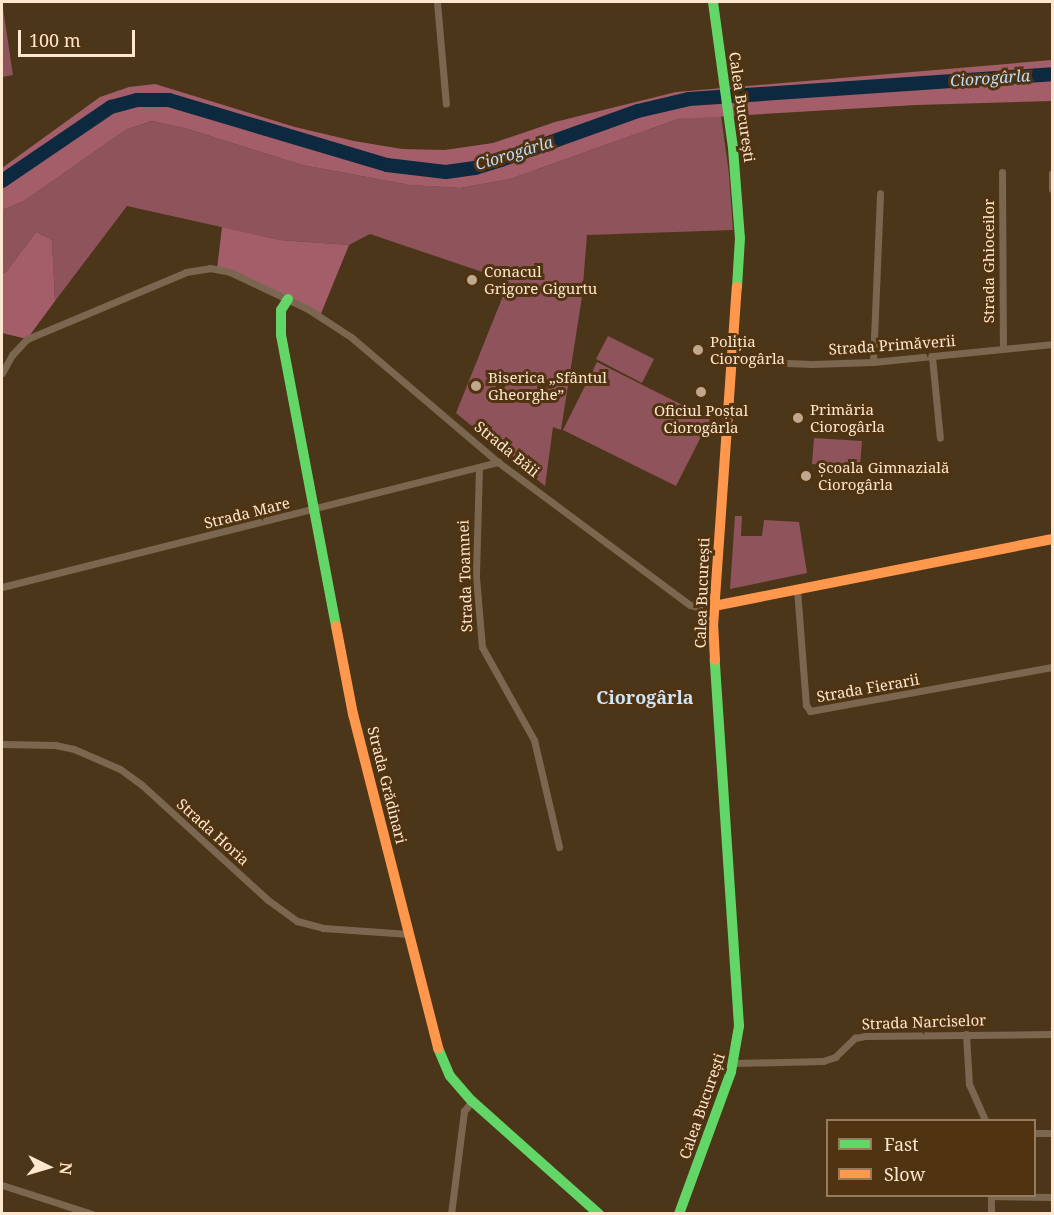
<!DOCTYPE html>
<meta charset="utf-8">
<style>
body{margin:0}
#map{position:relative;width:1054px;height:1215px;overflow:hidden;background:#4c3619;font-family:"Noto Serif",serif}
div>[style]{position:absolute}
.green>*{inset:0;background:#8f535c}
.forest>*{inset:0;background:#a45e69}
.river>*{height:14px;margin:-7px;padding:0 7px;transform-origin:7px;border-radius:7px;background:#0d293f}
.street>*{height:7px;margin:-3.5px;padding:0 3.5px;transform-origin:3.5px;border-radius:3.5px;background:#7b6750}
.fast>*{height:10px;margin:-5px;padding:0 5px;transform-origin:5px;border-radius:5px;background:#63d668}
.slow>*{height:10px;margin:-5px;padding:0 5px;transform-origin:5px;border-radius:5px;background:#ff974d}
.dots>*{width:16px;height:16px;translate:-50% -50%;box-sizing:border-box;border:3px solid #503311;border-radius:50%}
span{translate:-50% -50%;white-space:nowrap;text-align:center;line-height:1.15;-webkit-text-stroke:6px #503311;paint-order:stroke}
.street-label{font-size:15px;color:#ffe6ce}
.poi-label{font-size:15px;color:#ffe6ce}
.left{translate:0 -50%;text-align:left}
.water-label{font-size:16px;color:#bdddfb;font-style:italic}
.quarter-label{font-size:18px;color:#cee6fc;font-weight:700}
.frame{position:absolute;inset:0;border:3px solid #ffe6ce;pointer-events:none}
.legend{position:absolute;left:826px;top:1119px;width:210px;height:78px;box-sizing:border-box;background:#503311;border:2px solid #967b5d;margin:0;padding:8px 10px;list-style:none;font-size:18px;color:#ffe6ce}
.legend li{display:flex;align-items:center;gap:12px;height:30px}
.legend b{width:30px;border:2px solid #967b5d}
.north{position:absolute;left:18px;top:1137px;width:60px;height:60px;-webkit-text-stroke:4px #503311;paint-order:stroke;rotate:95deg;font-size:16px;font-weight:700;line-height:24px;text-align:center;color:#ffe6ce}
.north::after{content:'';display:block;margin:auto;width:21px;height:27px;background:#ffe6ce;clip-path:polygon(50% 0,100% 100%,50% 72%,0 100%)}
.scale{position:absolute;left:18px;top:30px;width:117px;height:27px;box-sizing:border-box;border:3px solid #ffe6ce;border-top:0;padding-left:8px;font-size:18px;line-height:21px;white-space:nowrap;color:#ffe6ce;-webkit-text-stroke:4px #503311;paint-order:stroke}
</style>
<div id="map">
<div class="green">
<div style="clip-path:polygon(2px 2px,13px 75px,2px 77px)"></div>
<div style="clip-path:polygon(721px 115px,729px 174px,733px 230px,587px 235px,582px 297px,561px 430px,553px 427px,545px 486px,456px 413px,509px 281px,370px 234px,349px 245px,280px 240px,127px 206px,55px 301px,52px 240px,36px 232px,6px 272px,2px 274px,2px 210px,24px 201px,127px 129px,154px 121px,188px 129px,302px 165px,410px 185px,460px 188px,510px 179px,678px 119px)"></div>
<div style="clip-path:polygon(608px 336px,654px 359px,642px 383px,596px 359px)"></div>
<div style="clip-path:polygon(597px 362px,710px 419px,676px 486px,563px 430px)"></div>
<div style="clip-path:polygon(814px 438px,862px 441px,860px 467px,812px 464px)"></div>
<div style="clip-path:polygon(735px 516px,742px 516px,741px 536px,762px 536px,764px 520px,799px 522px,807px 573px,730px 589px)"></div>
</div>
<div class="forest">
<div style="clip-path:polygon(1052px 60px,1052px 101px,916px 105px,678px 119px,510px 179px,460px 188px,410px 185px,302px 165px,188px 129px,153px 121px,127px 129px,24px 201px,2px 210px,2px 168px,100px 97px,129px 87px,155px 84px,295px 127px,354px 141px,402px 149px,445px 150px,493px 143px,555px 122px,676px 92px)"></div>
<div style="clip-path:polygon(222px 227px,280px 240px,349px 245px,320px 316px,217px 269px)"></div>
<div style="clip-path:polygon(36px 232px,52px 240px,55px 301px,27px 339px,2px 333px,2px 274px,6px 272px)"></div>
</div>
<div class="river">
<div style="left:2px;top:181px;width:132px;rotate:-34.2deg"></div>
<div style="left:111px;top:107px;width:27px;rotate:-15deg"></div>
<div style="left:137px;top:100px;width:32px"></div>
<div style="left:169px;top:100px;width:227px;rotate:16.6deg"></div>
<div style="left:387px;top:165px;width:59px;rotate:6.8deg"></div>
<div style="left:446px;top:172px;width:29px;rotate:-8deg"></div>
<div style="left:475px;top:168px;width:27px;rotate:-17deg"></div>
<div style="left:501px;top:160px;width:145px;rotate:-19.7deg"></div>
<div style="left:638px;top:111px;width:52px;rotate:-13.2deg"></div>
<div style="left:689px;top:99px;width:364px;rotate:-3.9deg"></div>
</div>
<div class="street">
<div style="left:437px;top:2px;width:102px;rotate:85deg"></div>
<div style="left:1002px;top:172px;width:177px;rotate:89.7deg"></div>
<div style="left:1052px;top:173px;width:16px;rotate:90deg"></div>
<div style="left:932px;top:357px;width:81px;rotate:84.4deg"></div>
<div style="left:732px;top:361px;width:80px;rotate:2.1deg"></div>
<div style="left:812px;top:364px;width:61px;rotate:-1.9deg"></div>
<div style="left:873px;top:362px;width:180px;rotate:-5.7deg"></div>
<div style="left:873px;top:362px;width:169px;rotate:-87.6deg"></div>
<div style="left:2px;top:373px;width:21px;rotate:-61deg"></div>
<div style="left:12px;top:355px;width:22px;rotate:-47deg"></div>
<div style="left:27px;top:339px;width:173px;rotate:-22.8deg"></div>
<div style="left:186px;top:272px;width:24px;rotate:-9deg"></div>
<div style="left:210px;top:268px;width:20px;rotate:11deg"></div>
<div style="left:230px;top:272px;width:86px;rotate:25.4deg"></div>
<div style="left:308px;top:309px;width:51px;rotate:33.1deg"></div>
<div style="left:351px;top:337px;width:193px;rotate:40.4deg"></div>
<div style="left:498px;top:462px;width:239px;rotate:36.7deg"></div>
<div style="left:690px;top:605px;width:11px;rotate:15deg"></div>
<div style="left:701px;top:608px;width:13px;rotate:-9deg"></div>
<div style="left:479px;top:467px;width:110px;rotate:91.6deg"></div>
<div style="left:476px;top:577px;width:70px;rotate:85.1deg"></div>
<div style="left:482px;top:647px;width:107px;rotate:60.8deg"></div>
<div style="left:534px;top:740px;width:110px;rotate:76.8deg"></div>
<div style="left:2px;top:587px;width:512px;rotate:-14.14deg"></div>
<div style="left:797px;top:589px;width:116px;rotate:85.6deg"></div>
<div style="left:806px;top:705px;width:7px;rotate:56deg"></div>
<div style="left:810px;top:711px;width:246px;rotate:-10.3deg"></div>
<div style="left:2px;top:744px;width:53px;rotate:1.1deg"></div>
<div style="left:55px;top:745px;width:19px;rotate:12deg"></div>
<div style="left:74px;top:749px;width:50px;rotate:23.5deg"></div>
<div style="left:120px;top:769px;width:27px;rotate:36deg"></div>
<div style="left:142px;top:785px;width:171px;rotate:42.4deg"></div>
<div style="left:268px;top:900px;width:36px;rotate:36deg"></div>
<div style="left:297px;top:921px;width:27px;rotate:15deg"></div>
<div style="left:323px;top:928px;width:86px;rotate:4deg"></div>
<div style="left:966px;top:1034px;width:50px;rotate:86.6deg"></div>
<div style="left:969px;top:1084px;width:39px;rotate:66deg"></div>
<div style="left:734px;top:1063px;width:89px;rotate:-1.3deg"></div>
<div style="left:823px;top:1061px;width:13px;rotate:-18deg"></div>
<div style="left:835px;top:1057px;width:28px;rotate:-44deg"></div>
<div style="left:855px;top:1038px;width:10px;rotate:-11deg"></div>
<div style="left:865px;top:1036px;width:187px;rotate:-0.6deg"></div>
<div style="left:1034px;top:1133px;width:18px"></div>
<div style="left:2px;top:1185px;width:95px;rotate:17.9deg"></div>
<div style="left:991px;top:1196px;width:61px;rotate:0.9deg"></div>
<div style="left:991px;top:1196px;width:18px;rotate:90deg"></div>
<div style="left:451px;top:1214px;width:104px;rotate:-82.8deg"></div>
<div style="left:464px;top:1111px;width:13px;rotate:-51deg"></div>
</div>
<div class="fast">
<div style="left:713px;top:2px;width:147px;rotate:82.2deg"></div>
<div style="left:733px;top:148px;width:90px;rotate:85.6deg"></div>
<div style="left:740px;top:238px;width:49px;rotate:93.5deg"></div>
<div style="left:288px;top:299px;width:13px;rotate:122deg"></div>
<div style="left:281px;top:310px;width:25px;rotate:90deg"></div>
<div style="left:281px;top:335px;width:296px;rotate:79.3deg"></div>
<div style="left:438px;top:1048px;width:30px;rotate:67deg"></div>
<div style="left:450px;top:1076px;width:33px;rotate:49deg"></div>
<div style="left:472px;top:1101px;width:170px;rotate:41.7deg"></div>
<div style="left:679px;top:1214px;width:151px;rotate:-69.9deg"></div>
<div style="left:731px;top:1072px;width:47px;rotate:-80.1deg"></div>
<div style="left:739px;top:1026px;width:367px;rotate:-93.8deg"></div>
</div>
<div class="slow">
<div style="left:714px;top:606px;width:345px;rotate:-11.2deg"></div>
<div style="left:336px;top:626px;width:90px;rotate:79.1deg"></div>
<div style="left:353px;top:714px;width:345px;rotate:75.7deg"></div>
<div style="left:715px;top:660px;width:33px;rotate:-93deg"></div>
<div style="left:713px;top:627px;width:341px;rotate:-86deg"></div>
</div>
<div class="dots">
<div style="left:472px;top:280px;background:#c0a88f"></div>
<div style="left:698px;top:350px;background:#c0a88f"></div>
<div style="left:476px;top:386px;background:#c0a88f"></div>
<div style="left:701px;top:392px;background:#c0a88f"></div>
<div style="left:798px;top:418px;background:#c0a88f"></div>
<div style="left:806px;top:476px;background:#c0a88f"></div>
</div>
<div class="street-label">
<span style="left:742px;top:107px;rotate:82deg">Calea București</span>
<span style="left:989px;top:261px;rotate:-90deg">Strada Ghioceilor</span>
<span style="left:892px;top:345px;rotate:-4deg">Strada Primăverii</span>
<span style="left:507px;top:449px;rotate:39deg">Strada Băii</span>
<span style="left:247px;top:513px;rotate:-14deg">Strada Mare</span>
<span style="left:465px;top:576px;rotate:-92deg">Strada Toamnei</span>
<span style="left:702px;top:593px;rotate:-88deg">Calea București</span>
<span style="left:868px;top:688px;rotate:-10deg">Strada Fierarii</span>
<span style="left:387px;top:785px;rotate:76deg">Strada Grădinari</span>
<span style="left:213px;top:832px;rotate:42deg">Strada Horia</span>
<span style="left:924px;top:1022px;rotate:-2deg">Strada Narciselor</span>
<span style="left:702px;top:1106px;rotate:-71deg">Calea București</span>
</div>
<div class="poi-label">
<span class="left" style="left:484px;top:280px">Conacul<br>Grigore Gigurtu</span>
<span class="left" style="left:710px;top:350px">Poliția<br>Ciorogârla</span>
<span class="left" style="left:488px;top:386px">Biserica „Sfântul<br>Gheorghe”</span>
<span class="left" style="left:810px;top:418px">Primăria<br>Ciorogârla</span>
<span style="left:701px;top:419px">Oficiul Poștal<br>Ciorogârla</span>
<span class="left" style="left:818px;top:476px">Școala Gimnazială<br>Ciorogârla</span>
</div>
<div class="water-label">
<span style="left:990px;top:78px;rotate:-4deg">Ciorogârla</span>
<span style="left:514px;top:153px;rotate:-17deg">Ciorogârla</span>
</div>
<div class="quarter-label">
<span style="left:645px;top:697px">Ciorogârla</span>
</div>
<div class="frame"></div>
<ul class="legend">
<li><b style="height:8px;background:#63d668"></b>Fast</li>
<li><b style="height:8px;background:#ff974d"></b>Slow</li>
</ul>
<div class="north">N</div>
<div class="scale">100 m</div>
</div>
